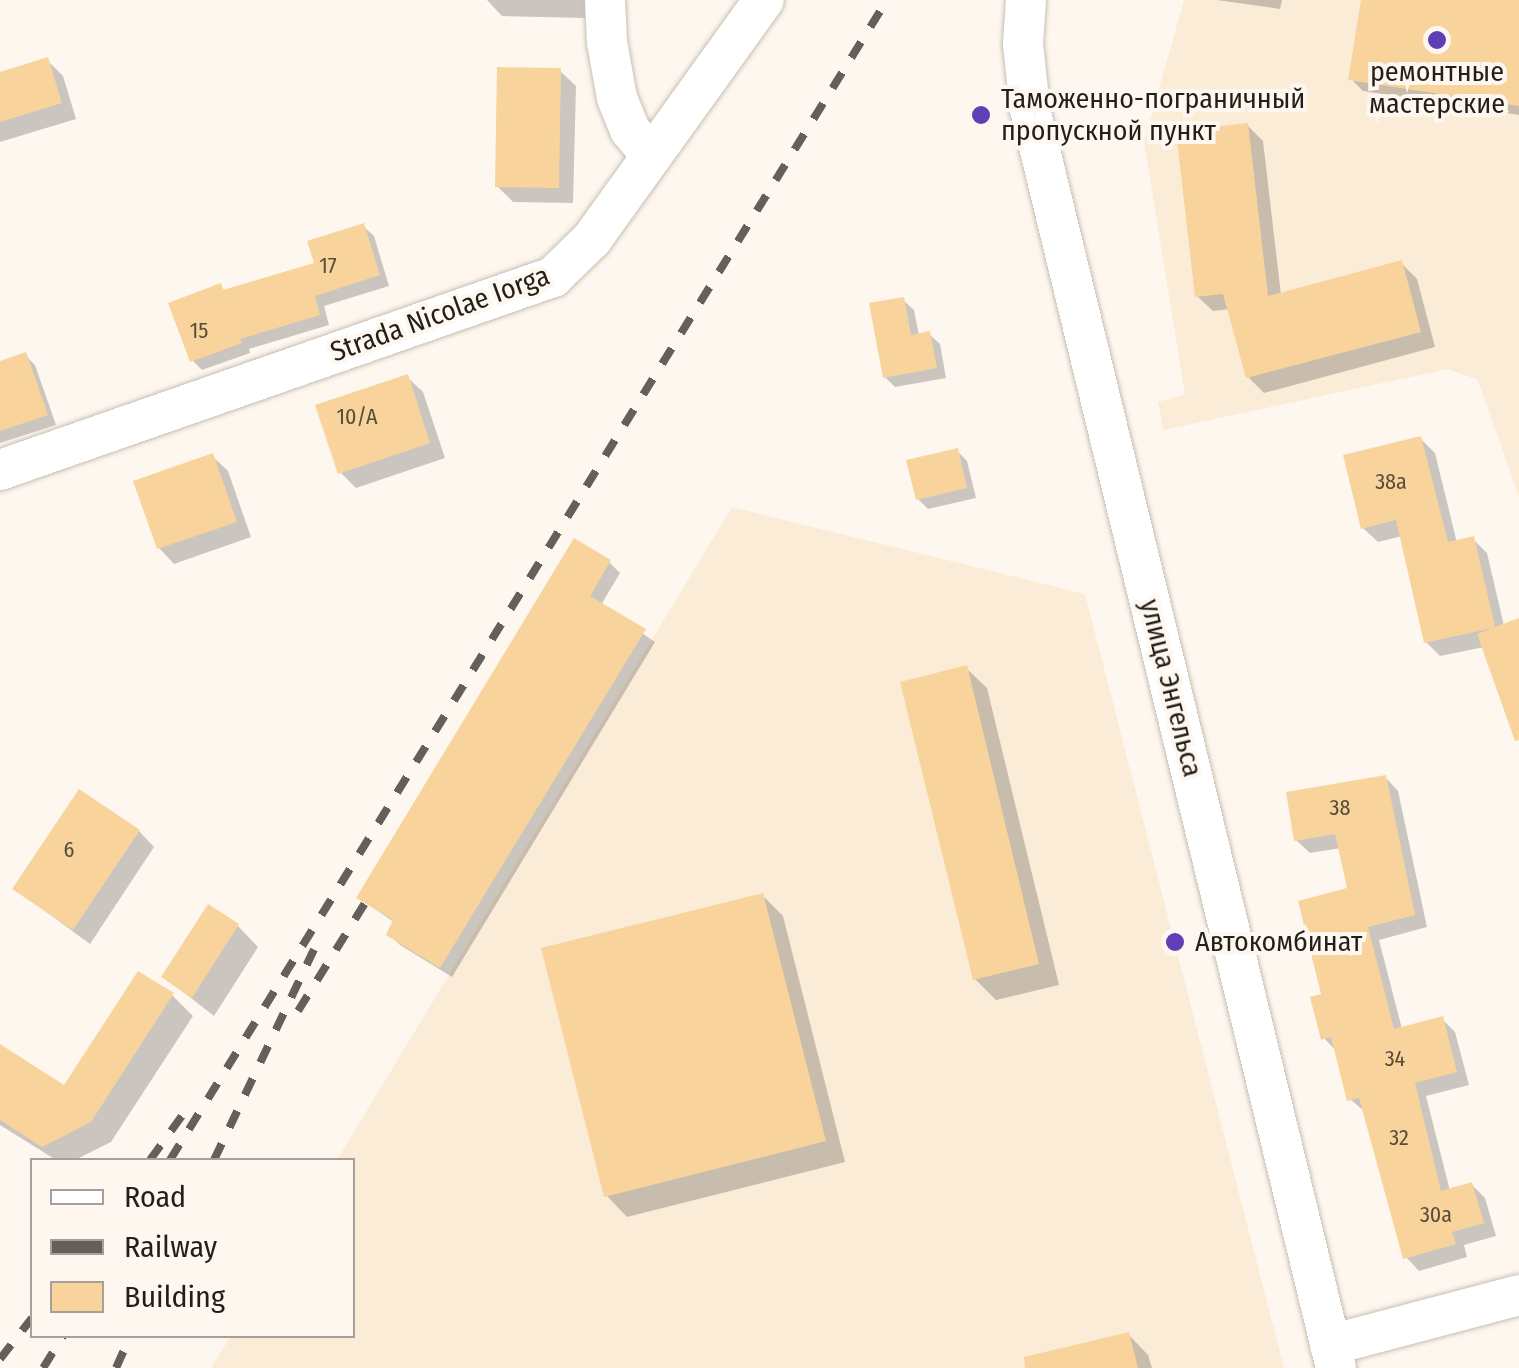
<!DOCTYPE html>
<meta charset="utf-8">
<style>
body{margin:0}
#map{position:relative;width:1519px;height:1368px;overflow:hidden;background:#fdf7ef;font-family:"Fira Sans Condensed",sans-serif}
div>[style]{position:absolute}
.built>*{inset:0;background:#fbecd7}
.shadow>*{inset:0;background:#0003}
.building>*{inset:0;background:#f8d49c}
.roads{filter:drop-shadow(0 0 2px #c8bfb1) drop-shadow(0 0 2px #c8bfb1)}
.minor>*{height:40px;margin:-20px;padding:0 20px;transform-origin:20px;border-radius:20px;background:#fff}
.rail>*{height:8px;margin-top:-4px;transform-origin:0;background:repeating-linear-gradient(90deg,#635f5a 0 18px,transparent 0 36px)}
.dots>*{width:28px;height:28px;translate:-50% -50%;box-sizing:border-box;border:5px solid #fdf7ef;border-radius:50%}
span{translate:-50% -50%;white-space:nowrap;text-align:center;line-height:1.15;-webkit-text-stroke:8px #fdf7ef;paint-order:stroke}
.number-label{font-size:22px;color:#584c3a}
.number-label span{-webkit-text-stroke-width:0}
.poi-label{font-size:28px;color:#221f1a}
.left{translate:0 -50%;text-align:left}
.street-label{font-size:28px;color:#221f1a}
.legend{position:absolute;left:30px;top:1158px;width:325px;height:180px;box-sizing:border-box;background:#fdf7ef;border:2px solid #a5a19a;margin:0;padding:12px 18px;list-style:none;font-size:30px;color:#221f1a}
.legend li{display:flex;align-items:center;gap:20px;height:50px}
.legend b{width:50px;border:2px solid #a5a19a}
</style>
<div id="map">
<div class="built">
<div style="clip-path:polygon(1184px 0,1519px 0,1519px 497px,1478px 380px,1448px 369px,1163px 430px,1158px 402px,1185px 394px,1144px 142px)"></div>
<div style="clip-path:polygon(732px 507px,1085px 594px,1284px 1368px,211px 1368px,231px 1336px,352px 1336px,352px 1160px,337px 1160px)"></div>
</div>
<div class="shadow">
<div style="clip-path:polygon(487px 0,585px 0,585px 18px,502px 16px)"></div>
<div style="clip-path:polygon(1217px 0,1282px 0,1280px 9px)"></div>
<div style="clip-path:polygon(1364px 0,1519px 0,1519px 115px,1363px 91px,1351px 79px)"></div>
<div style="clip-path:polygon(47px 60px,63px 76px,76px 119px,0 142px,0 75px)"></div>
<div style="clip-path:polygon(560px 71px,576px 86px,573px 203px,513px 202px,497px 186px)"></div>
<div style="clip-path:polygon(1247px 125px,1263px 141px,1281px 295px,1401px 263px,1417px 279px,1435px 347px,1264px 393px,1248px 377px,1230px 309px,1213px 311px,1197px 296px)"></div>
<div style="clip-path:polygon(363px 226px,374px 236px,389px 286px,324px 306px,329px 325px,249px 349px,250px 353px,202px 370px,192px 360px,220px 286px,226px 292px,317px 265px)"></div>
<div style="clip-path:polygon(903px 300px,914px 310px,919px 336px,929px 334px,940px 344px,946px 378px,895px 387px,885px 377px)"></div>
<div style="clip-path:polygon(25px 355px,35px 365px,56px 425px,0 443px,0 364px)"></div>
<div style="clip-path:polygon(407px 377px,423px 392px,445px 458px,356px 488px,340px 472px)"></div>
<div style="clip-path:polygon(1421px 439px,1435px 453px,1457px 543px,1473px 539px,1487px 553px,1504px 626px,1519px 621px,1519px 707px,1484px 647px,1440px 656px,1426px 642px,1402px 536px,1378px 542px,1363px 528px)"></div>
<div style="clip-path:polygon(957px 451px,967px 461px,976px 498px,928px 509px,918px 499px)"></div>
<div style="clip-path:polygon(212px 456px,228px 471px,251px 537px,174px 564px,159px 548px)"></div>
<div style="clip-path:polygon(609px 562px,620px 573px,601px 605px,655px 642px,452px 977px,400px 945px,389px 934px,395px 923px,359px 898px)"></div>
<div style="clip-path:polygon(966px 668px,987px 688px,1059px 985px,996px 1000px,975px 979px)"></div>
<div style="clip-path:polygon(1385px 777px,1398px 791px,1427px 927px,1379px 940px,1402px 1029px,1442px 1019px,1455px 1032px,1469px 1085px,1426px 1096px,1450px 1191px,1472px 1185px,1485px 1198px,1496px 1236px,1464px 1245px,1467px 1257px,1419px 1271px,1406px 1257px,1365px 1112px,1350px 1099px,1337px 1052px,1324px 1038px,1324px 996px,1350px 890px,1341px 848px,1310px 853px,1296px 840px)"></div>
<div style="clip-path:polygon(139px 831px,154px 847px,90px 944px,15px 889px)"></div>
<div style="clip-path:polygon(762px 895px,783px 916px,845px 1162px,627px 1217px,607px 1196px)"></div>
<div style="clip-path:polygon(238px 926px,258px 947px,214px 1016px,164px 977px)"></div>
<div style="clip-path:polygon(172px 995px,193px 1016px,111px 1142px,75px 1160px,56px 1160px,0 1125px,0 1047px,65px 1088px)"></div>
<div style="clip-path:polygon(1128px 1334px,1148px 1355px,1152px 1368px,1054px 1368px)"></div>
</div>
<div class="building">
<div style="clip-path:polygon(1361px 0,1519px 0,1519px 106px,1348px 80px)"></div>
<div style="clip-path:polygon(48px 57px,62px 103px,0 122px,0 72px)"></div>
<div style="clip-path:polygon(497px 67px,561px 68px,559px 188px,495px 187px)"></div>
<div style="clip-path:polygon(1248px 123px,1268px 296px,1402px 260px,1421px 332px,1246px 378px,1223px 294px,1195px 297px,1176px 131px)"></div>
<div style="clip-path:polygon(364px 223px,380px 275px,315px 296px,320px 315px,240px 339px,242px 343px,190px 362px,168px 303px,221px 283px,223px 290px,314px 263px,307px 241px)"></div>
<div style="clip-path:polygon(904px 297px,911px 335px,930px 331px,937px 368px,883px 378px,869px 303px)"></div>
<div style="clip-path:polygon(26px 352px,48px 415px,0 431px,0 361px)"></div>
<div style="clip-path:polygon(408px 374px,430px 443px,338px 474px,315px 405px)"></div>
<div style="clip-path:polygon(1421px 436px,1448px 542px,1474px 536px,1495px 627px,1519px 618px,1519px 740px,1515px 741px,1477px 634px,1493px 628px,1424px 643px,1396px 520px,1361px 529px,1343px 455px)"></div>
<div style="clip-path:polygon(958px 448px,967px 488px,916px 500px,906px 460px)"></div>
<div style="clip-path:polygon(213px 453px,237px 522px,157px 549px,133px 481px)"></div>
<div style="clip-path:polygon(574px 538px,611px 560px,590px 596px,646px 629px,440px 968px,386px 935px,393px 920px,356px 898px)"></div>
<div style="clip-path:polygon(967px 665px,1039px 964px,973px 980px,900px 682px)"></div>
<div style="clip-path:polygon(1386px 775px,1415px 915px,1368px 927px,1394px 1029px,1443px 1016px,1457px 1072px,1415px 1083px,1441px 1191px,1472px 1182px,1484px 1223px,1452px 1232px,1456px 1244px,1403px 1259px,1359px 1098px,1347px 1101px,1331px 1037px,1321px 1040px,1310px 997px,1321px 994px,1298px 901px,1347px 888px,1335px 834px,1294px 841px,1286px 792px)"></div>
<div style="clip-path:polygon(79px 789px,140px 830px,73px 930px,12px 889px)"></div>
<div style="clip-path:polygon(763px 893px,826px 1141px,604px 1197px,541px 948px)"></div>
<div style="clip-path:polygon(208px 904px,239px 924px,192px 998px,161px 977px)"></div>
<div style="clip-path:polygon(138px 971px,174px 993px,91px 1122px,42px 1147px,0 1120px,0 1044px,64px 1085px)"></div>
<div style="clip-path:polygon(1129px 1332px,1138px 1368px,1025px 1368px,1024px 1357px)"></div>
</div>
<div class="roads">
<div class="minor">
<div style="left:605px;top:0;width:42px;rotate:87.3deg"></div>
<div style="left:607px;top:42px;width:57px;rotate:79.9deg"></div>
<div style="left:617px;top:98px;width:35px;rotate:68deg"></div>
<div style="left:630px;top:130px;width:34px;rotate:50deg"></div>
<div style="left:1026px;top:0;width:44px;rotate:93.9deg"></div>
<div style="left:1023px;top:44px;width:65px;rotate:83.9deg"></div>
<div style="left:1030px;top:109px;width:1296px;rotate:76.34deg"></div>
<div style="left:0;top:470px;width:586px;rotate:-19.24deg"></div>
<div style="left:553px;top:277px;width:54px;rotate:-44.3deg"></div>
<div style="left:592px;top:239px;width:294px;rotate:-54.3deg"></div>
<div style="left:1330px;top:1345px;width:196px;rotate:-14.8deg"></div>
</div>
</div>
<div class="rail">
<div style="left:298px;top:1011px;width:127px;rotate:-58.2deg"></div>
<div style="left:150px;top:1160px;width:58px;rotate:-54.1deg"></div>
<div style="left:170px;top:1160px;width:1364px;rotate:-58.28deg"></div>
<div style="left:214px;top:1160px;width:233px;rotate:-64.6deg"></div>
<div style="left:0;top:1359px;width:52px;rotate:-52deg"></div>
<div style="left:43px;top:1368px;width:38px;rotate:-58deg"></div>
<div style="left:116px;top:1368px;width:35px;rotate:-66deg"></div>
</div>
<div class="dots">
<div style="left:1437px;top:40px;background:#5f3eb6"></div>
<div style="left:981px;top:115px;background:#5f3eb6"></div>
<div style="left:1175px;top:942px;background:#5f3eb6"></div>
</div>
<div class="number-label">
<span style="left:328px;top:266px">17</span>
<span style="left:199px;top:331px">15</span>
<span style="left:357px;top:417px">10/A</span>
<span style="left:1391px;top:482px">38а</span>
<span style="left:1340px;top:808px">38</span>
<span style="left:69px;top:850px">6</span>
<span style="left:1395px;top:1059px">34</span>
<span style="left:1399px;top:1138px">32</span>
<span style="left:1436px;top:1215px">30а</span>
</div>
<div class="poi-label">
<span style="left:1437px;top:88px">ремонтные<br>мастерские</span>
<span class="left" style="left:1001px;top:115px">Таможенно-пограничный<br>пропускной пункт</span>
<span class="left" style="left:1195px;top:942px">Автокомбинат</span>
</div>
<div class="street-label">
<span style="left:440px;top:314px;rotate:-20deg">Strada Nicolae Iorga</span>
<span style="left:1171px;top:688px;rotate:76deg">улица Энгельса</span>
</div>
<ul class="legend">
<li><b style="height:12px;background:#fff"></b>Road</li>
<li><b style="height:12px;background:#635f5a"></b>Railway</li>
<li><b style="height:28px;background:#f8d49c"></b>Building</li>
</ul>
</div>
